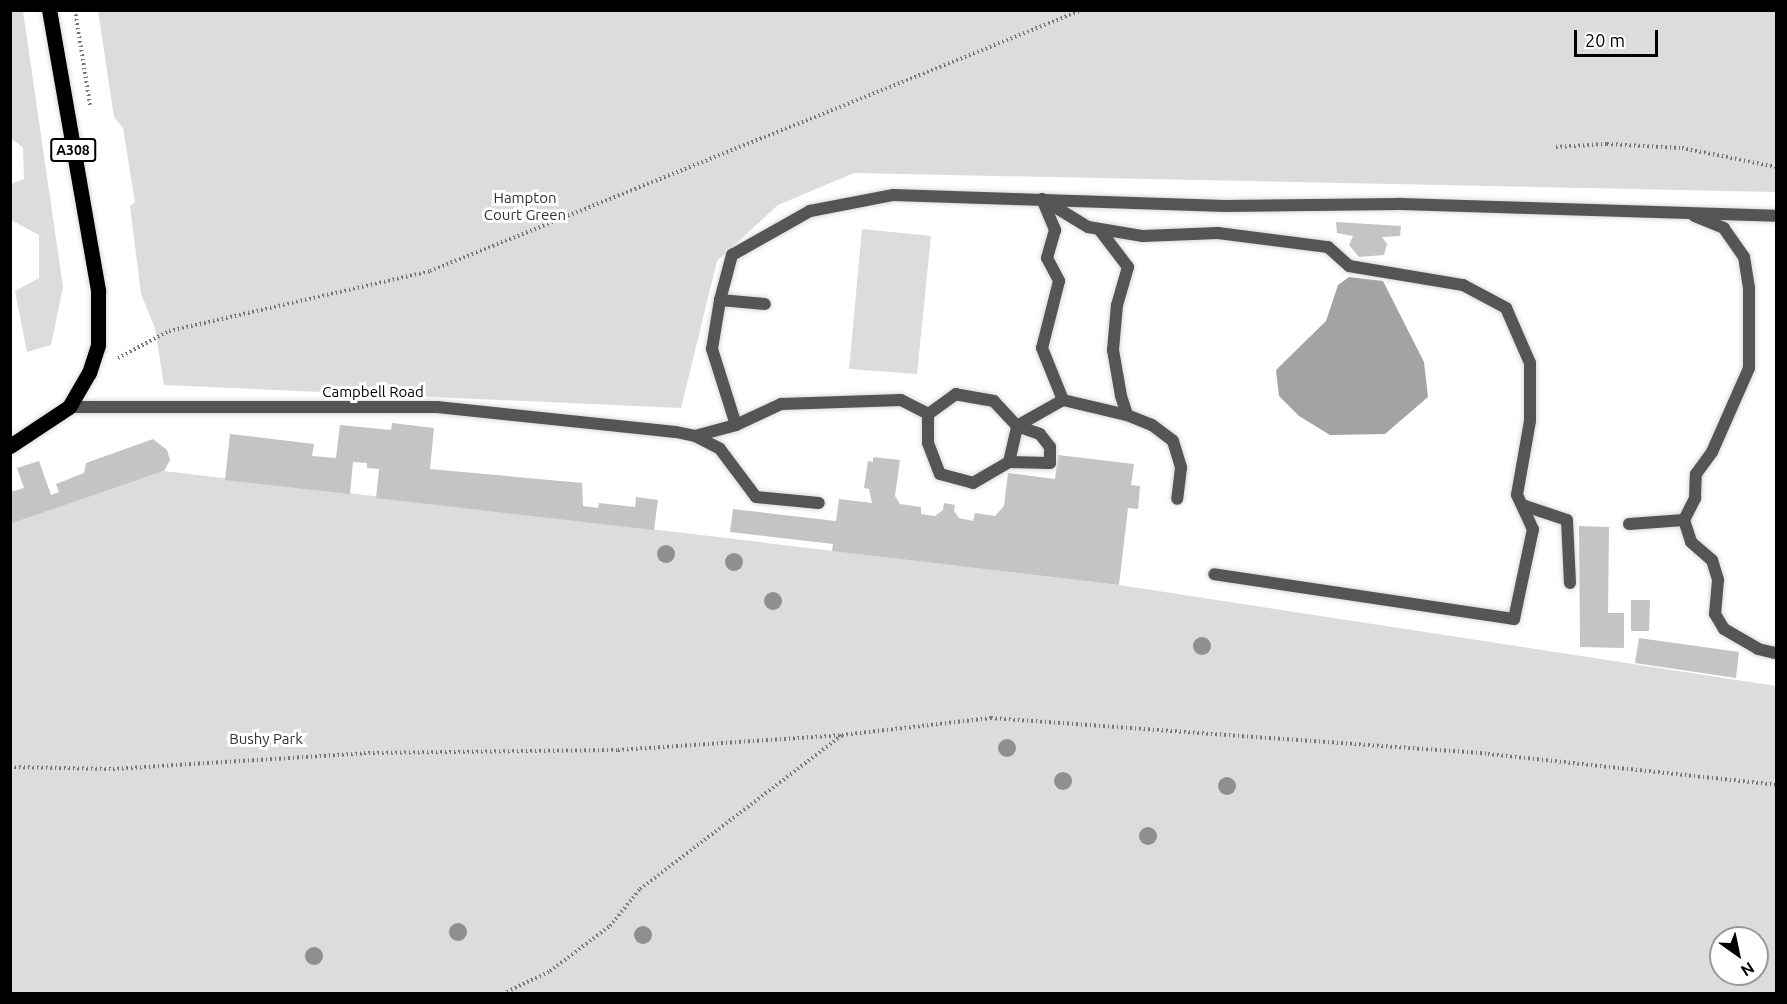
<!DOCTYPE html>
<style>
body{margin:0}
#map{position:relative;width:1787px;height:1004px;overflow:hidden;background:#fff;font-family:Ubuntu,sans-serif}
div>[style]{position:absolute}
.green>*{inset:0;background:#dcdcdc}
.water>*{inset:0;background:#a3a3a3}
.building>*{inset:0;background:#c4c4c4}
.path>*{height:4px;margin-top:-2px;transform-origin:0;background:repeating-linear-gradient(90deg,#777 0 1.5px,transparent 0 4.5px)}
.roads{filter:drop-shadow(0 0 2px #dbdbdb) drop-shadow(0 0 2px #dbdbdb)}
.lane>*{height:12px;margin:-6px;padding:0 6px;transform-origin:6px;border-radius:6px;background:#555}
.street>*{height:12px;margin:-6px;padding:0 6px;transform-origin:6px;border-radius:6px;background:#555}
.primary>*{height:15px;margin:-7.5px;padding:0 7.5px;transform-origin:7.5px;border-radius:7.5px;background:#000}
.trees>*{width:18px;height:18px;margin:-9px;border-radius:50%;background:#8f8f8f}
span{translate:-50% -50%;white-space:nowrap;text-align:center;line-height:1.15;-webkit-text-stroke:6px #fff;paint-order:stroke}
.shield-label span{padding:2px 4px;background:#fff;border:2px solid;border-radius:4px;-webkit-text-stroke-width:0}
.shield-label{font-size:14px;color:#000;font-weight:700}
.park-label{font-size:15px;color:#333}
.street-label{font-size:15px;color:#000}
.frame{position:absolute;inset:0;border:12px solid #000;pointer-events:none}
.north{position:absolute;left:1709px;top:926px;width:60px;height:60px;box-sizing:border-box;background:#fff;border:2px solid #999;border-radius:50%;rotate:147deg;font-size:16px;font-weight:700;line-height:24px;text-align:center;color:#000}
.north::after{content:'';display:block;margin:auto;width:21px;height:27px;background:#000;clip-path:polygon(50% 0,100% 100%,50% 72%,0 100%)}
.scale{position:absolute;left:1574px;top:30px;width:84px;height:27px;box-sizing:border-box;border:3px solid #000;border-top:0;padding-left:8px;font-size:18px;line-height:21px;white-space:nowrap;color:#000;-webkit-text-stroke:4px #fff;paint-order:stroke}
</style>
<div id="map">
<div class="green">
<div style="clip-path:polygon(11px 10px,23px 11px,63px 287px,51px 345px,27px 352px,15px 291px,39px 278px,39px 235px,11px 220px,11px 184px,24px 179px,23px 147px,11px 139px)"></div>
<div style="clip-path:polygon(98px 11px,1776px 11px,1776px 192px,854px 173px,778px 205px,717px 261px,681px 408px,164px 385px,155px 328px,141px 294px,130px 206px,135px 202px,123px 128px,114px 117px)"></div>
<div style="clip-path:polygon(862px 229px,931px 236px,917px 374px,849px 369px)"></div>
<div style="clip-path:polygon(evenodd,164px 471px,1119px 585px,1776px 686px,1776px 993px,11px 993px,10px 524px,164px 471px,1721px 938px,1757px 938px,1757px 974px,1721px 974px,1721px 938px)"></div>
</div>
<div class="water">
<div style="clip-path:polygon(1349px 277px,1383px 281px,1424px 362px,1428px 397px,1385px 434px,1330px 435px,1299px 416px,1279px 396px,1276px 370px,1326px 321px,1338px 285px)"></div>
</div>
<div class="building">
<div style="clip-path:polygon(1336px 222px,1401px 226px,1400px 236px,1382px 237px,1387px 244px,1384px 255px,1359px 257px,1349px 245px,1353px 236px,1337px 233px)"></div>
<div style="clip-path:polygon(392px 423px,434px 428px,430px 469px,582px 483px,583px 506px,598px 508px,599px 503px,635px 507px,636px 497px,658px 500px,654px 530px,376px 498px,379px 469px,367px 468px,367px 463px,353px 462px,350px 494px,225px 480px,230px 434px,314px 444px,312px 456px,336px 458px,340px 425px,391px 430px)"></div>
<div style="clip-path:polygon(153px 439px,167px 450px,170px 460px,164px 471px,10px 524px,10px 492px,24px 488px,17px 468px,39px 461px,51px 495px,59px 492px,56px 484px,84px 473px,86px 463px)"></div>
<div style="clip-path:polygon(1058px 455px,1134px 464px,1131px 485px,1140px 486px,1138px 509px,1128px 508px,1119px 585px,832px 551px,833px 544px,730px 532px,733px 509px,836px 521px,839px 499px,872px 503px,869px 489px,864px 488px,868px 461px,873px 462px,873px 457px,900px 460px,895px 496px,900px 504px,921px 507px,921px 514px,935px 516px,943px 510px,944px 503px,955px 505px,954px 511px,959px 518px,973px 521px,975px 513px,995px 516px,1004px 506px,1008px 473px,1055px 479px)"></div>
<div style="clip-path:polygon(1579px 526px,1609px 527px,1608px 613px,1624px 613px,1624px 648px,1580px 647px)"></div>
<div style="clip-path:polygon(1631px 600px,1650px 600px,1649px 631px,1631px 631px)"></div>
<div style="clip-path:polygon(1639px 638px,1739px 652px,1736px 678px,1635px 663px)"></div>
</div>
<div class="path">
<div style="left:75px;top:10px;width:96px;rotate:81deg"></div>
<div style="left:1556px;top:147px;width:51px;rotate:-3.4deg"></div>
<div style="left:1607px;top:144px;width:75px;rotate:3.1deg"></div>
<div style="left:1682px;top:148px;width:96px;rotate:11.4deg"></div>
<div style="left:118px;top:358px;width:58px;rotate:-27.9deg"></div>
<div style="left:169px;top:331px;width:268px;rotate:-12.9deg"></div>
<div style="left:430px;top:271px;width:702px;rotate:-21.82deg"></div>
<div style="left:10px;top:767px;width:103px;rotate:1.1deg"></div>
<div style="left:113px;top:769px;width:252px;rotate:-3.6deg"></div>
<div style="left:364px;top:753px;width:254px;rotate:-0.7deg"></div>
<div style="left:618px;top:750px;width:225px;rotate:-3.8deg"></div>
<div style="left:842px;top:735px;width:150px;rotate:-6.5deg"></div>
<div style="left:991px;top:718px;width:498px;rotate:4.1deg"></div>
<div style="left:1488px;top:754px;width:290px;rotate:6.1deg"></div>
<div style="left:503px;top:994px;width:52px;rotate:-26.1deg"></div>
<div style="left:550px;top:971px;width:75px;rotate:-36.9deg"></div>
<div style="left:610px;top:926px;width:48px;rotate:-51deg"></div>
<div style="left:640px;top:889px;width:254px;rotate:-37.3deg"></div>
</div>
<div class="roads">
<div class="lane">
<div style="left:1042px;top:199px;width:54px;rotate:31.3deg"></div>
<div style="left:1088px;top:227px;width:56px;rotate:9.3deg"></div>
<div style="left:1143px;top:236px;width:75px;rotate:-2.3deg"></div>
<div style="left:1218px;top:233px;width:111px;rotate:7.3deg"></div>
<div style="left:1328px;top:247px;width:28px;rotate:42deg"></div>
<div style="left:1349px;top:266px;width:116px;rotate:9.5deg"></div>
<div style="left:1463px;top:285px;width:49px;rotate:28.1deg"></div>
<div style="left:1506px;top:308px;width:60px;rotate:66.4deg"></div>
<div style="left:1530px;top:363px;width:58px;rotate:90deg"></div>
<div style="left:1530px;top:421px;width:75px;rotate:100deg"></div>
<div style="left:1517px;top:495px;width:38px;rotate:65deg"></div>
<div style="left:1533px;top:529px;width:92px;rotate:101.9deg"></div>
<div style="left:1514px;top:619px;width:303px;rotate:-171.5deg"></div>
<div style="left:1042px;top:199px;width:34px;rotate:67deg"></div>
<div style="left:1055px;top:230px;width:29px;rotate:106deg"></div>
<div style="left:1047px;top:258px;width:26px;rotate:62deg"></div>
<div style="left:1059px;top:281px;width:69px;rotate:104.2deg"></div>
<div style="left:1042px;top:348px;width:56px;rotate:68deg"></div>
<div style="left:1099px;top:229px;width:48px;rotate:52.7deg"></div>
<div style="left:1128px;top:267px;width:40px;rotate:106deg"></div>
<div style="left:1117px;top:305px;width:45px;rotate:95.1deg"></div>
<div style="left:1113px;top:350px;width:47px;rotate:80.1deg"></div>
<div style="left:1121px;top:396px;width:20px;rotate:72deg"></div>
<div style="left:1127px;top:415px;width:27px;rotate:22deg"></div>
<div style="left:1152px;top:425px;width:26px;rotate:37deg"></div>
<div style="left:1173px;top:441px;width:28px;rotate:73deg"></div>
<div style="left:1181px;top:468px;width:31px;rotate:97deg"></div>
<div style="left:720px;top:300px;width:47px;rotate:-75.1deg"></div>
<div style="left:732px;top:255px;width:90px;rotate:-29.4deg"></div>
<div style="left:810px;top:211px;width:85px;rotate:-10.9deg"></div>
<div style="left:893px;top:195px;width:332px;rotate:1.9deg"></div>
<div style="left:1225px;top:206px;width:176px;rotate:-0.7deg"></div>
<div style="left:1401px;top:204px;width:375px;rotate:1.8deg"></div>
<div style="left:736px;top:425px;width:80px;rotate:-107.5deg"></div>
<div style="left:712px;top:349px;width:50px;rotate:-80.7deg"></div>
<div style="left:720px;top:300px;width:45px;rotate:5.1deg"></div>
<div style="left:1017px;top:426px;width:53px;rotate:-29.5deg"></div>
<div style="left:1063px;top:400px;width:66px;rotate:13.2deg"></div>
<div style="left:676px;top:432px;width:19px;rotate:12deg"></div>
<div style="left:695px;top:436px;width:42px;rotate:-15deg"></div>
<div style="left:736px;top:425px;width:50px;rotate:-25deg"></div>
<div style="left:781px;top:404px;width:120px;rotate:-1.9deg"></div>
<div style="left:901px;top:400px;width:30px;rotate:27deg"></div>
<div style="left:928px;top:414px;width:29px;rotate:90deg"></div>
<div style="left:928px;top:443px;width:33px;rotate:69deg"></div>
<div style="left:940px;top:474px;width:34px;rotate:15deg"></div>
<div style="left:973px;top:483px;width:42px;rotate:-30.3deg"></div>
<div style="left:1009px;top:462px;width:37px;rotate:-77deg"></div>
<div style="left:1017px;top:426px;width:34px;rotate:-133deg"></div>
<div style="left:994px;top:401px;width:39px;rotate:-170deg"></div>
<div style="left:956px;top:394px;width:34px;rotate:144deg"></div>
<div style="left:695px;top:436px;width:28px;rotate:27deg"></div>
<div style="left:720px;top:449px;width:60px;rotate:53.1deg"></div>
<div style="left:756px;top:497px;width:63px;rotate:5.4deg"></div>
<div style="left:1009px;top:462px;width:41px;rotate:1.4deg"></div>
<div style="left:1050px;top:463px;width:16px;rotate:-90deg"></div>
<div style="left:1050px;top:447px;width:16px;rotate:-128deg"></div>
<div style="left:1040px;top:434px;width:24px;rotate:-161deg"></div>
<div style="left:1522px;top:505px;width:47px;rotate:18.4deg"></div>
<div style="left:1567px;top:520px;width:63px;rotate:87.3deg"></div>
<div style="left:1684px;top:520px;width:23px;rotate:72deg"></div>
<div style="left:1691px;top:542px;width:28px;rotate:41deg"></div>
<div style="left:1712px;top:560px;width:21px;rotate:73deg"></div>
<div style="left:1718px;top:580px;width:34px;rotate:95deg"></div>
<div style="left:1715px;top:614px;width:17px;rotate:59deg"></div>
<div style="left:1724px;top:629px;width:39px;rotate:30deg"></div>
<div style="left:1758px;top:649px;width:18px;rotate:13deg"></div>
<div style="left:1629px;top:524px;width:55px;rotate:-4.2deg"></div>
<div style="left:1684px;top:520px;width:25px;rotate:-63deg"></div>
<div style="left:1695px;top:498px;width:24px;rotate:-88deg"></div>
<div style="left:1696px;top:474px;width:27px;rotate:-54deg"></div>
<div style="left:1712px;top:452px;width:92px;rotate:-66.2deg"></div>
<div style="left:1749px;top:368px;width:80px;rotate:-90deg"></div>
<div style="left:1749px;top:288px;width:31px;rotate:-99deg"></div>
<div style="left:1744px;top:257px;width:35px;rotate:-125deg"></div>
<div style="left:1724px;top:228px;width:32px;rotate:-158deg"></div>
</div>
<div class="street">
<div style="left:69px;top:407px;width:368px"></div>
<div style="left:437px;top:407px;width:240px;rotate:6deg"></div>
</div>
<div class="primary">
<div style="left:10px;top:446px;width:71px;rotate:-33.5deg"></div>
<div style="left:69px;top:407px;width:39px;rotate:-60deg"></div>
<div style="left:89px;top:373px;width:29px;rotate:-72deg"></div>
<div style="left:98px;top:345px;width:55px;rotate:-90deg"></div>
<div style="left:98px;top:290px;width:284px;rotate:-99.9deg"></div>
</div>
</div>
<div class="trees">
<div style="left:666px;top:554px"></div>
<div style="left:734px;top:562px"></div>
<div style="left:773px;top:601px"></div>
<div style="left:1202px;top:646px"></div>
<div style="left:1007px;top:748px"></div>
<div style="left:1063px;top:781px"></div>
<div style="left:1227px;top:786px"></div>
<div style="left:1148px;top:836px"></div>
<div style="left:458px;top:932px"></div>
<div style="left:643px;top:935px"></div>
<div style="left:314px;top:956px"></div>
</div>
<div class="shield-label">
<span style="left:73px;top:150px">A308</span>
</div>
<div class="park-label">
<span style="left:525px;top:206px">Hampton<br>Court Green</span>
<span style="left:266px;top:739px">Bushy Park</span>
</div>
<div class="street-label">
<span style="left:373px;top:392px">Campbell Road</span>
</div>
<div class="frame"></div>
<div class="north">N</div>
<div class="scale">20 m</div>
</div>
